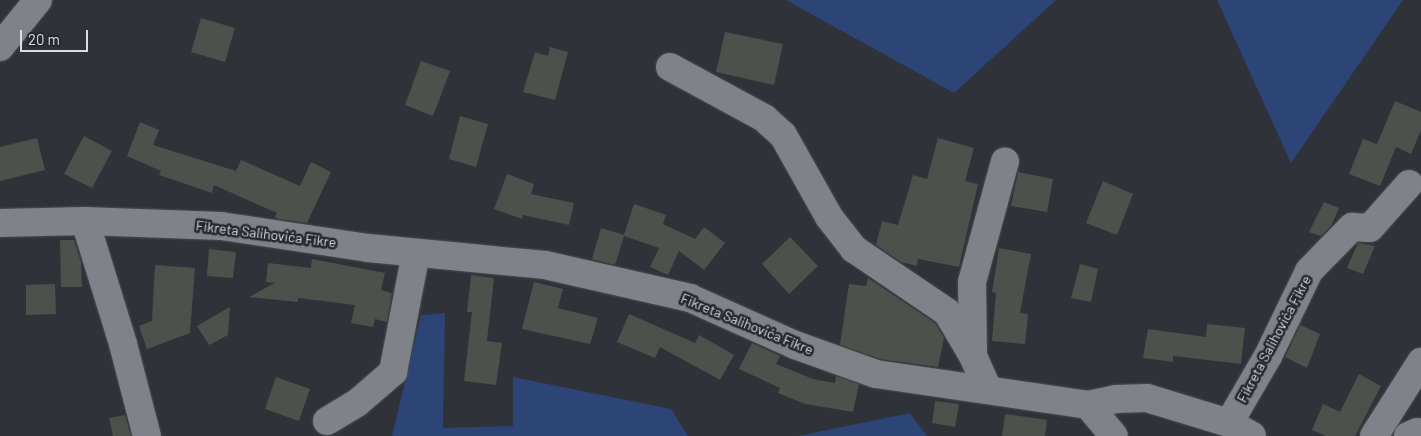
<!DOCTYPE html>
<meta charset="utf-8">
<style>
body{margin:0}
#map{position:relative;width:1421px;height:436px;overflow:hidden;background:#2f3238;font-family:Barlow,sans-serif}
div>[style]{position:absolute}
.green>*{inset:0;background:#2d4476}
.building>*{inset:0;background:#4c514c}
.roads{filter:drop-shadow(0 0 1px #4b4d51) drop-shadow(0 0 1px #4b4d51)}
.minor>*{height:28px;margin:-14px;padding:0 14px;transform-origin:14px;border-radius:14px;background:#7f8289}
span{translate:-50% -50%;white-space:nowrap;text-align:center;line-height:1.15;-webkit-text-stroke:5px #26282e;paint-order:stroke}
.street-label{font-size:14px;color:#dbdde1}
.scale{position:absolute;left:20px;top:30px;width:68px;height:22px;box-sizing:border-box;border:2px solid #dbdde1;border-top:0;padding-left:6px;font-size:15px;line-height:18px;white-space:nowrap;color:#dbdde1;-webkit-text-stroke:4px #26282e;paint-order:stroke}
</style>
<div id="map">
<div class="green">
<div style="clip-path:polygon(786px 0,1056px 0,954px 93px)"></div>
<div style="clip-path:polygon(1217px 0,1403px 0,1291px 163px)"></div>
<div style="clip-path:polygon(445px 313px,443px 428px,513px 426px,513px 377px,671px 409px,688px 436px,392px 436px,421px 315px)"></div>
<div style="clip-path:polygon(910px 413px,927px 436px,798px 436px)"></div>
</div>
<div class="building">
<div style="clip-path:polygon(201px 18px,235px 28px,225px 62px,191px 52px)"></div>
<div style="clip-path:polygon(725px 32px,783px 44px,774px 85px,716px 72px)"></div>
<div style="clip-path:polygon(550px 47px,568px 52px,555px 100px,523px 92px,535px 52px,548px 56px)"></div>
<div style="clip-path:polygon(421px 61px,450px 71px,433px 116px,405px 105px)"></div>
<div style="clip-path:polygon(1395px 101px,1421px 112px,1421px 130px,1411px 154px,1396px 147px,1380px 186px,1349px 174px,1363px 139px,1377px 144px)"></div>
<div style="clip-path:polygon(460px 116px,488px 124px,476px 167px,449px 159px)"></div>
<div style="clip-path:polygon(140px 122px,159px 130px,153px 145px,236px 171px,241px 160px,300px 186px,311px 162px,331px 172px,307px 223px,279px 219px,275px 217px,277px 213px,214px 185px,212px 193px,159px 175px,161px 171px,127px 156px)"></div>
<div style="clip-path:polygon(84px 136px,112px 151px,92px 188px,64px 174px)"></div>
<div style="clip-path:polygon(37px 138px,45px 170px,0 181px,0 147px)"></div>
<div style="clip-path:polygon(938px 138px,974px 148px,965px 181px,978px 184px,959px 267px,918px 259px,917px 266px,901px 262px,876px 245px,882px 221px,898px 225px,913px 175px,927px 179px)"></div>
<div style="clip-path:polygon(1018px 172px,1053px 179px,1047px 212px,1011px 206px)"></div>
<div style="clip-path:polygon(507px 174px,534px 184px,531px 194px,574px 203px,569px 225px,523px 215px,522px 219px,494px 209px)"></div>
<div style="clip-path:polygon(1103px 181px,1133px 194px,1117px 235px,1086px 223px)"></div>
<div style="clip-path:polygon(1324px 202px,1339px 208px,1331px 226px,1321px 236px,1309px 232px)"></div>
<div style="clip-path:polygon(634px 204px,666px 215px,663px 224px,695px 239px,704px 227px,725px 243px,704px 270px,679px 251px,668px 275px,650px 267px,659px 248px,624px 236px,615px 265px,592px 259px,601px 228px,624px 235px)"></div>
<div style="clip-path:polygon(790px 237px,818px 266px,789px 294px,762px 264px)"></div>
<div style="clip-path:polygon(60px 240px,74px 240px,81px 262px,82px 287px,61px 287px)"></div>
<div style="clip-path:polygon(1358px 243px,1375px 246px,1363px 274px,1347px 268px)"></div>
<div style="clip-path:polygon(999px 248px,1031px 254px,1020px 313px,1028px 314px,1025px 344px,992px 341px,996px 293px,992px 292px)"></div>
<div style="clip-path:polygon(209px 249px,236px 252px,233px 278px,207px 276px)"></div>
<div style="clip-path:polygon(312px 259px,385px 273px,381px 290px,392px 293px,387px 322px,375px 319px,373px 327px,351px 323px,355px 305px,298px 298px,298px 302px,249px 297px,275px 283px,266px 282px,268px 263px,311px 268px)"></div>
<div style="clip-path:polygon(1080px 264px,1098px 269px,1091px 302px,1071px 298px)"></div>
<div style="clip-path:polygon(155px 265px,195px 268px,190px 333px,147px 349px,139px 326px,152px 321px)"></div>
<div style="clip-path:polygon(471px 275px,494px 278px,487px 341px,502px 343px,496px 385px,464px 381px,472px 312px,467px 312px)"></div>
<div style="clip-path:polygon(868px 278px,935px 323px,944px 338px,938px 367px,880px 359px,840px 345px,849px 284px,866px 286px)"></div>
<div style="clip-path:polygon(534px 282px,563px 289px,558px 308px,598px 318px,590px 344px,522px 329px)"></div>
<div style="clip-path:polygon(55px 284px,56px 314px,26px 315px,26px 285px)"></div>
<div style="clip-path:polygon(230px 307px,228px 335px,209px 345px,197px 326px)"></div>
<div style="clip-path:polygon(629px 314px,695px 343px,699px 335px,734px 355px,720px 380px,660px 347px,655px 358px,617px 342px)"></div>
<div style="clip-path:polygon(1207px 324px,1245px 328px,1241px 364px,1173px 356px,1173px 362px,1143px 358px,1148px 329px,1206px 337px)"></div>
<div style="clip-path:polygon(1300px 325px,1320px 334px,1307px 368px,1285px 357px)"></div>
<div style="clip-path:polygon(752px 343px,780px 356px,776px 364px,813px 379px,835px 383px,836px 376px,859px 384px,853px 412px,805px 404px,778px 393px,780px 388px,739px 369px)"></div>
<div style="clip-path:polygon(1359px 374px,1381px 386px,1355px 436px,1326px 436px,1312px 430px,1323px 404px,1340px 412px)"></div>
<div style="clip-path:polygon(276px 377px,310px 389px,299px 421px,265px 409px)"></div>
<div style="clip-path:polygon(935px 401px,959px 404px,955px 427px,932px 423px)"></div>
<div style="clip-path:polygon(1005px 414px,1047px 420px,1045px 436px,1002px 436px)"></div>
<div style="clip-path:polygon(125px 415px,131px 436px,113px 436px,109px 418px)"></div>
</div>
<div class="roads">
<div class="minor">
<div style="left:0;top:47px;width:60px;rotate:-51deg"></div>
<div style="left:670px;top:67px;width:107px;rotate:28.5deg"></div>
<div style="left:764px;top:118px;width:25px;rotate:42deg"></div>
<div style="left:783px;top:135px;width:94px;rotate:60.7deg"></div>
<div style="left:829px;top:217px;width:41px;rotate:52deg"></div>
<div style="left:854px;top:249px;width:112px;rotate:34.1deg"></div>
<div style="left:947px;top:312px;width:51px;rotate:59.4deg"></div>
<div style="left:973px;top:356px;width:36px;rotate:66deg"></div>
<div style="left:85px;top:221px;width:129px;rotate:72.8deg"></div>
<div style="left:123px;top:344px;width:95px;rotate:75.4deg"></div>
<div style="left:0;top:223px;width:85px;rotate:-1.3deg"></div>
<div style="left:85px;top:221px;width:136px;rotate:2.1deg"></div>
<div style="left:221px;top:226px;width:149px;rotate:8.5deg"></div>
<div style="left:368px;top:248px;width:178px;rotate:5.5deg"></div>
<div style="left:545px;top:265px;width:149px;rotate:12.8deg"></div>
<div style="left:690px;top:298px;width:115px;rotate:24.1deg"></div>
<div style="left:795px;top:345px;width:86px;rotate:19.7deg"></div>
<div style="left:876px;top:374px;width:214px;rotate:8.3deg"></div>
<div style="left:1088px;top:405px;width:40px;rotate:50deg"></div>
<div style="left:973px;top:352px;width:70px;rotate:-90.8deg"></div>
<div style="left:972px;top:282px;width:125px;rotate:-74.7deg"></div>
<div style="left:1088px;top:405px;width:29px;rotate:-12deg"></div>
<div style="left:1116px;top:399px;width:31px;rotate:-2deg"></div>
<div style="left:1147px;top:398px;width:86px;rotate:17deg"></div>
<div style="left:1229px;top:423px;width:26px;rotate:29deg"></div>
<div style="left:327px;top:421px;width:35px;rotate:-31deg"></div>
<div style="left:357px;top:403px;width:48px;rotate:-40.7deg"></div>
<div style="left:393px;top:372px;width:121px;rotate:-79.1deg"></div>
<div style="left:1229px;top:423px;width:78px;rotate:-59.8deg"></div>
<div style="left:1268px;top:356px;width:94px;rotate:-64.2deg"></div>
<div style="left:1309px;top:271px;width:62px;rotate:-45.7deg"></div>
<div style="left:1352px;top:227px;width:18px;rotate:3deg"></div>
<div style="left:1370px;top:228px;width:59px;rotate:-48.4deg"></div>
<div style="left:1374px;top:436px;width:88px;rotate:-57.6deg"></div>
<div style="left:1408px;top:436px;width:10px;rotate:-24deg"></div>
</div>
</div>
<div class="street-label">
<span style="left:266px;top:234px;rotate:7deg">Fikreta Salihovića Fikre</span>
<span style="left:747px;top:324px;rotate:22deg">Fikreta Salihovića Fikre</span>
<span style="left:1274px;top:339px;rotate:-62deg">Fikreta Salihovića Fikre</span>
</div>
<div class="scale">20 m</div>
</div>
